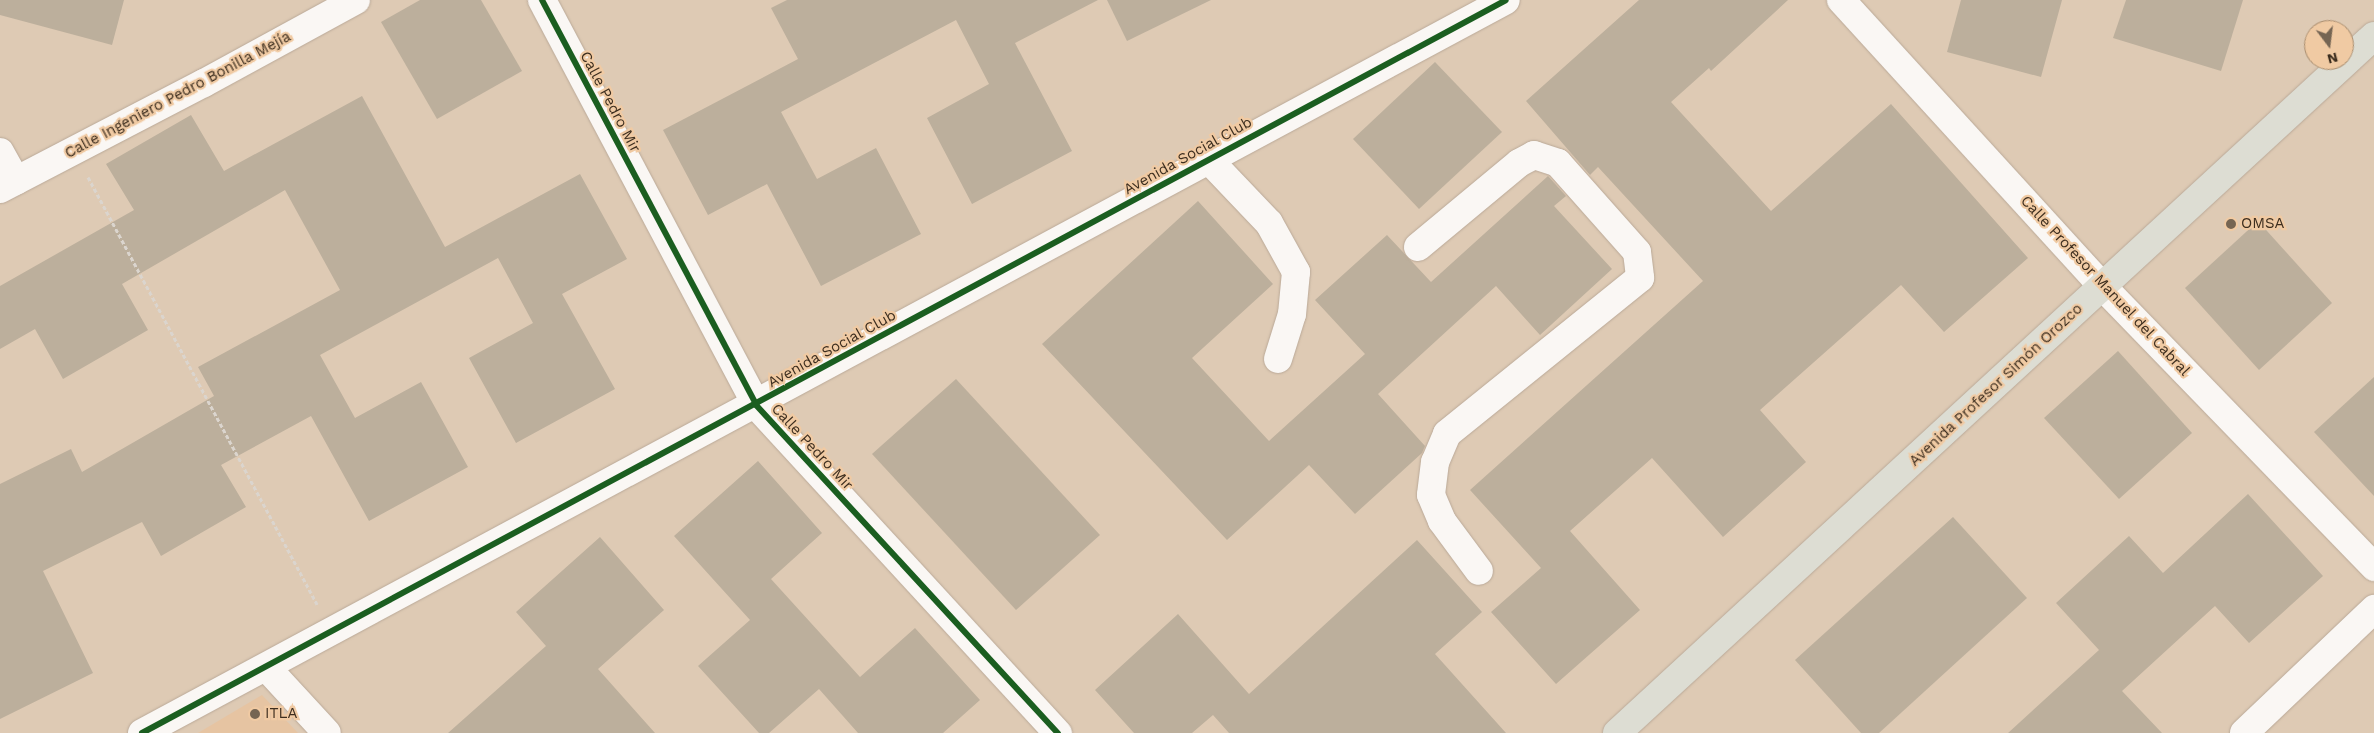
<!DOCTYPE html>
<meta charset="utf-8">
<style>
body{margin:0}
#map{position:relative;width:2374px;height:733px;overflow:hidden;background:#decab4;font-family:"Work Sans",sans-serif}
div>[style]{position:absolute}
.built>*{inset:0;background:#e6c4a2}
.building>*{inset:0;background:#bcaf9c}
.path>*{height:3px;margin-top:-1.5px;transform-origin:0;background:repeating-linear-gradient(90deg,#dbd5ce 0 4px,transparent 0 6.5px)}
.roads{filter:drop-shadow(0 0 1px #baa998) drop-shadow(0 0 1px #baa998)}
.minor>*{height:28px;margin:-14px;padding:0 14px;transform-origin:14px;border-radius:14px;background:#faf7f4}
.major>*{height:28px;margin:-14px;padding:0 14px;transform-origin:14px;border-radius:14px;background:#ddddd3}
.cycleway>*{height:6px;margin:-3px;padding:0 3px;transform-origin:3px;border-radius:3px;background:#1b5e20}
.dots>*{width:14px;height:14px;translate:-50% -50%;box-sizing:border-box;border:2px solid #f0caa3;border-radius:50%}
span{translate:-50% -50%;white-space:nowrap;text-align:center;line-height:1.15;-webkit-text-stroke:4.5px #f0caa3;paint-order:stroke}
.street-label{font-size:15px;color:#3d2e1f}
.poi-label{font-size:15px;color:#3d2e1f}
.left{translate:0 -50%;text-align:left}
.north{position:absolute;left:2304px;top:20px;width:50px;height:50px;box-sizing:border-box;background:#f0caa3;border:1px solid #a88c6e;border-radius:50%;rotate:165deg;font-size:14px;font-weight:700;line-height:20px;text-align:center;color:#3d2e1f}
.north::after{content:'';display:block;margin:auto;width:18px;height:22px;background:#756553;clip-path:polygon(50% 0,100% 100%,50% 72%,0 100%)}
</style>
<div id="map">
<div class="built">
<div style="clip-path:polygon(262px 695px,298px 733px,198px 733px)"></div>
</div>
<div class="building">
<div style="clip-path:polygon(0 0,124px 0,112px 45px,0 15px)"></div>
<div style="clip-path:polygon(420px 0,481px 0,522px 71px,437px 119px,381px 22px)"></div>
<div style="clip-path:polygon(787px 0,1098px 0,1015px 43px,1072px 151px,972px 204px,927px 118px,989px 84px,956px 20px,781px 112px,817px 179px,876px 148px,921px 234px,821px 286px,767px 184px,708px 215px,663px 130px,798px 59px,771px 8px)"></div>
<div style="clip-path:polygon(1107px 0,1211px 0,1127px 41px)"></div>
<div style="clip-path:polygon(1639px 0,1788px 0,1711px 71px,1709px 68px,1671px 102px,1771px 211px,1891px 104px,2028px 258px,1944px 332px,1901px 285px,1760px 410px,1806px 462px,1723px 537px,1652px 458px,1570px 531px,1640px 610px,1556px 684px,1491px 612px,1541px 568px,1470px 490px,1703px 281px,1598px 167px,1590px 175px,1526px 101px)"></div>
<div style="clip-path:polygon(1961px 0,2062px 0,2041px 77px,1947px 52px)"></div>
<div style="clip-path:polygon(2126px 0,2243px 0,2221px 71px,2113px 38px)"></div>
<div style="clip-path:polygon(1435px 62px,1502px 132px,1419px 209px,1353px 139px)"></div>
<div style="clip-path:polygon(362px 96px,445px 247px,580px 174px,627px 259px,562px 294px,615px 389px,516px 443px,469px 358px,533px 323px,498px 258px,320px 355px,355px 418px,421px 382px,468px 467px,369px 521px,311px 416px,221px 465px,246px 507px,161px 556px,142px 522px,43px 571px,93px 673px,0 719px,0 484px,71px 449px,82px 472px,214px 396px,198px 367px,340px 290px,285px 190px,122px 284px,148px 330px,63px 379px,35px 329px,0 349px,0 286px,134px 210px,106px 164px,191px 115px,224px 171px)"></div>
<div style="clip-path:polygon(1548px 176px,1566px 196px,1554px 206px,1612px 269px,1540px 335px,1496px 286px,1378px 394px,1425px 446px,1422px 453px,1355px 514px,1309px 465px,1227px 540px,1042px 344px,1198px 201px,1273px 284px,1192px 358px,1269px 441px,1365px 354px,1315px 300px,1387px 235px,1431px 282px)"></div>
<div style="clip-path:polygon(2258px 221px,2332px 303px,2259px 370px,2185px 288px)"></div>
<div style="clip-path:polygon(2118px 351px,2192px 433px,2119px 499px,2044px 418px)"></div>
<div style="clip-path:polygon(2374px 377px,2374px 496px,2314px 432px)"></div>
<div style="clip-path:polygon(956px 379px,1100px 535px,1016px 610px,872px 454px)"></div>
<div style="clip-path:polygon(758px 461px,822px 533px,771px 579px,860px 677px,915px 628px,980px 700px,943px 733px,858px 733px,819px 689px,769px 733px,759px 733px,698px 666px,750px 620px,674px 536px)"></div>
<div style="clip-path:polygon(2248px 494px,2323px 576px,2249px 643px,2215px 606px,2122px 691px,2162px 733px,2008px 733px,2099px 650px,2056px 603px,2129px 536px,2163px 573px)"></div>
<div style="clip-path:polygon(1953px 517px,2027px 598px,1879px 733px,1861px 733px,1795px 660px)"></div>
<div style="clip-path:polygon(600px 537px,664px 610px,598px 669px,655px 733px,448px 733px,546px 646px,516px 612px)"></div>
<div style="clip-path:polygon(1417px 540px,1482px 612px,1435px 654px,1506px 733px,1229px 733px,1213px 715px,1192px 733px,1134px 733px,1095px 690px,1178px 614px,1249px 694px)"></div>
</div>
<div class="path">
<div style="left:88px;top:177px;width:485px;rotate:61.8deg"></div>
</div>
<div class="roads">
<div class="minor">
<div style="left:542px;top:0;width:458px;rotate:62.1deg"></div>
<div style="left:756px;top:405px;width:446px;rotate:47.4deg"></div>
<div style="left:1841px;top:0;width:389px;rotate:47.6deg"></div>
<div style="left:2103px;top:287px;width:390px;rotate:45.9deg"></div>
<div style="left:0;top:152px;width:33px;rotate:61deg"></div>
<div style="left:1208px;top:159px;width:88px;rotate:46.4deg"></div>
<div style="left:1269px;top:223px;width:56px;rotate:61.1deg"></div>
<div style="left:1296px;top:272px;width:42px;rotate:95.4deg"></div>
<div style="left:1292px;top:314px;width:47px;rotate:107.3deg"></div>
<div style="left:0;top:189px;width:230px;rotate:-27.5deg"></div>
<div style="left:204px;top:83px;width:173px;rotate:-28.6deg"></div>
<div style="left:1418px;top:247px;width:131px;rotate:-39.7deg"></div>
<div style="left:1519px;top:163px;width:17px;rotate:-28deg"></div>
<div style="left:1534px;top:155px;width:25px;rotate:18deg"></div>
<div style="left:1558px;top:163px;width:119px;rotate:48.4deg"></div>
<div style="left:1637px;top:252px;width:26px;rotate:83deg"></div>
<div style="left:1640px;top:278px;width:248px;rotate:141.1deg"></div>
<div style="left:1447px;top:434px;width:30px;rotate:113deg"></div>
<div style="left:1435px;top:462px;width:33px;rotate:97deg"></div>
<div style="left:1431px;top:495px;width:28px;rotate:67deg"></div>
<div style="left:1442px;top:521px;width:62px;rotate:53.5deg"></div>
<div style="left:267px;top:668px;width:88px;rotate:47.3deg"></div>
<div style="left:142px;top:733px;width:1548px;rotate:-28.25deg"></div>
<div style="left:2244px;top:733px;width:180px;rotate:-43.6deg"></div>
</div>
<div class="major">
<div style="left:1617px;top:733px;width:1029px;rotate:-42.64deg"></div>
</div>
</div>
<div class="cycleway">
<div style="left:542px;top:0;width:458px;rotate:62.1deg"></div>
<div style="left:756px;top:405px;width:446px;rotate:47.4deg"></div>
<div style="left:142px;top:733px;width:1548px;rotate:-28.25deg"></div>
</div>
<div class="dots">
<div style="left:2231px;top:224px;background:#756553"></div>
<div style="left:255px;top:714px;background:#756553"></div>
</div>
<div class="street-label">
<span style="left:178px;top:95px;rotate:-28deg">Calle Ingeniero Pedro Bonilla Mejía</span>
<span style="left:610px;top:102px;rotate:62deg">Calle Pedro Mir</span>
<span style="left:1188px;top:156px;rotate:-29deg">Avenida Social Club</span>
<span style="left:2105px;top:286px;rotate:47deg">Calle Profesor Manuel del Cabral</span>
<span style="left:832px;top:349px;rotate:-29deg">Avenida Social Club</span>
<span style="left:1996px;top:385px;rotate:-43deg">Avenida Profesor Simón Orozco</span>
<span style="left:812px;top:447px;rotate:47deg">Calle Pedro Mir</span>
</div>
<div class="poi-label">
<span class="left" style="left:2241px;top:224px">OMSA</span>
<span class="left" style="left:265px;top:714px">ITLA</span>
</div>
<div class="north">N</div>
</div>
